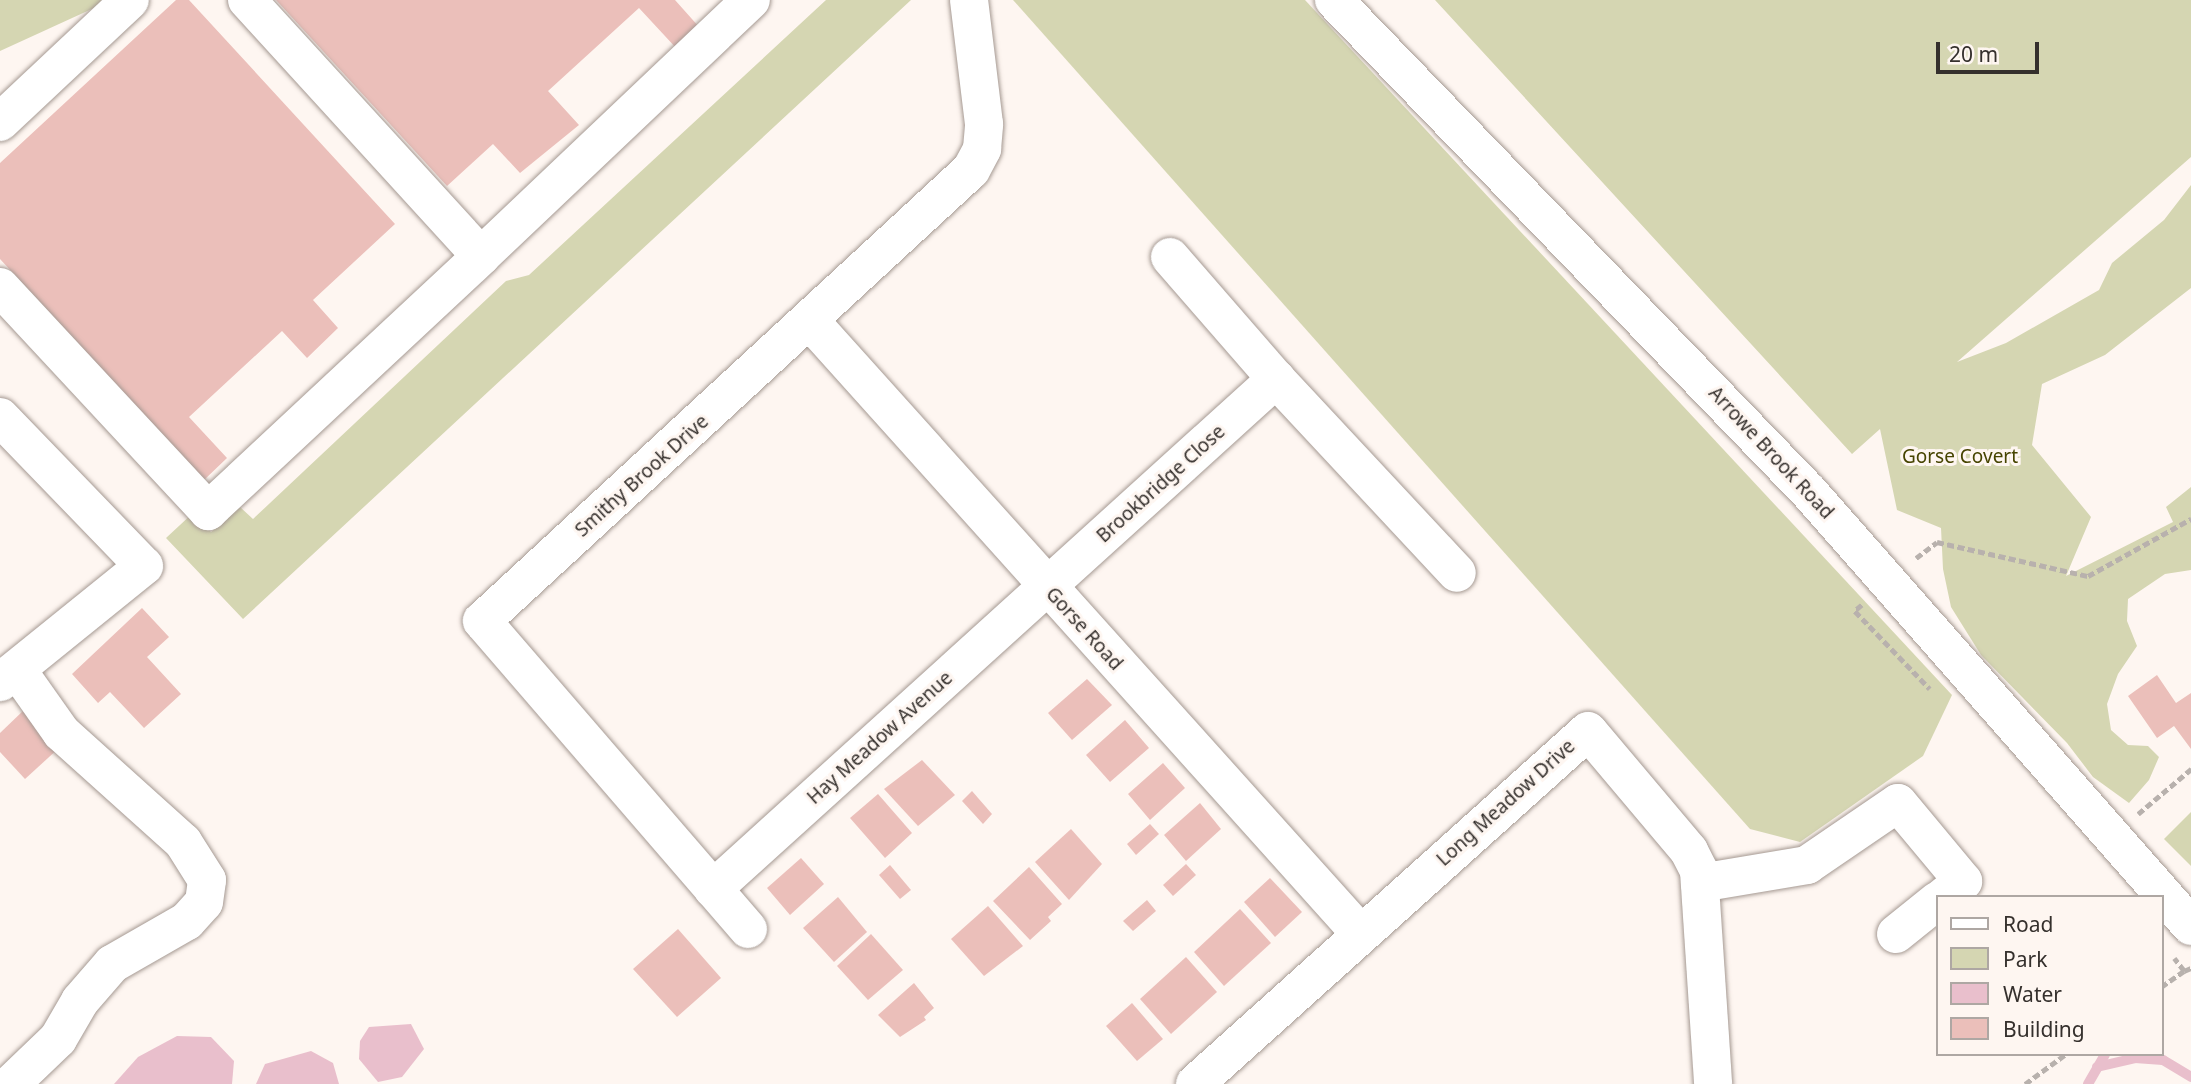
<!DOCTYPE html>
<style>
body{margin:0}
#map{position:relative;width:2191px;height:1084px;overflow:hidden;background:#fef6f1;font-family:"Noto Sans",sans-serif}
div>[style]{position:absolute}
.green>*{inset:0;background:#d5d6b2}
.water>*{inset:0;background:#e9bfcc}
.stream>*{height:10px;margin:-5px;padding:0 5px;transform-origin:5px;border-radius:5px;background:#e9bfcc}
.building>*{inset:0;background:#ebbfba}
.path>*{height:4.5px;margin-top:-2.25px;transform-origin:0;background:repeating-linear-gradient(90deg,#b8b1ad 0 7px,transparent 0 10.5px)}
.roads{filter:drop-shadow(0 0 2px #a59992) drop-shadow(0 0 2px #a59992)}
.minor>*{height:38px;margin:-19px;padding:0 19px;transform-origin:19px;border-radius:19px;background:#fff}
span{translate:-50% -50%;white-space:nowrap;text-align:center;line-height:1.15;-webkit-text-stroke:6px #fef6f1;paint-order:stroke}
.street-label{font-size:19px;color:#35302d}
.park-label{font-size:19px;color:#464400}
.legend{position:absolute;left:1936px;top:895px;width:228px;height:161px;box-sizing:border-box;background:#fef6f1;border:2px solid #aea7a3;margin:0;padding:9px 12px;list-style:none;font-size:21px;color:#35302d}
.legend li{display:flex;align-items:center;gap:14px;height:35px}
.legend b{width:35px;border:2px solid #aea7a3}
.scale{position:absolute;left:1936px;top:42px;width:103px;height:32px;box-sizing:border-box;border:4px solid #35302d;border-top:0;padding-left:9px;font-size:21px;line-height:24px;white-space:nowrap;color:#35302d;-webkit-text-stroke:5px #fef6f1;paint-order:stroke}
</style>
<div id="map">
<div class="green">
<div style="clip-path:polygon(0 0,102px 0,94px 8px,0 51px)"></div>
<div style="clip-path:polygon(826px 0,911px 0,243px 619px,166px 538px,194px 512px,211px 532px,240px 507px,253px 519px,506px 281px,529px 275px)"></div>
<div style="clip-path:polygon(1013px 0,1305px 0,1952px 695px,1923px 756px,1800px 842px,1750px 829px)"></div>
<div style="clip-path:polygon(1435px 0,2191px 0,2191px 157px,1957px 362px,2006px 343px,2099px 290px,2112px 263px,2164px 220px,2191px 185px,2191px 288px,2105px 355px,2042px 384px,2032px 445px,2091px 517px,2066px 576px,2173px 522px,2166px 507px,2191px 487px,2191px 570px,2165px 574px,2128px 599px,2127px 621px,2137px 646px,2118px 674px,2107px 704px,2111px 730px,2128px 745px,2148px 746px,2159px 757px,2149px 780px,2129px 803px,2093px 777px,2067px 743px,1981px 655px,1951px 607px,1943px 569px,1941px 528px,1897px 510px,1880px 429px,1852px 454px)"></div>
<div style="clip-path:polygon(2191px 812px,2191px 866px,2164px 839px)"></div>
</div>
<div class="water">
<div style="clip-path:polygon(411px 1024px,424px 1049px,402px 1077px,378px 1082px,359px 1059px,360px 1041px,369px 1027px)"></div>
<div style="clip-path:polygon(177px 1036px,211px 1037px,234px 1061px,232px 1084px,114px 1084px,138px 1057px)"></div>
<div style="clip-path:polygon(311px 1051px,333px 1063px,339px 1084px,256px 1084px,265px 1064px)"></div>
</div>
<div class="stream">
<div style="left:2097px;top:1067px;width:39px;rotate:-13deg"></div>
<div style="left:2135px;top:1058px;width:28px;rotate:4deg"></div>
<div style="left:2163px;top:1060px;width:33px;rotate:31deg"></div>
<div style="left:2088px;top:1084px;width:34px;rotate:-60deg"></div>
</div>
<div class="building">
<div style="clip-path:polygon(176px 0,189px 0,395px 224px,313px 300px,338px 328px,307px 358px,282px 331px,189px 417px,227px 458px,204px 480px,0 259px,0 163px)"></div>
<div style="clip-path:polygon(276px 0,675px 0,700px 28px,677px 49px,639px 8px,548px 91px,579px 125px,520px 173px,493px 144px,447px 186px)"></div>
<div style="clip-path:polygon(142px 608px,169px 637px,147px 657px,181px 694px,144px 728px,110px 692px,98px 703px,72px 674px)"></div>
<div style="clip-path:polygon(2157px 675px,2176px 703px,2191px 693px,2191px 749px,2174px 726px,2157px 738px,2128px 696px)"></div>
<div style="clip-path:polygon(1087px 679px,1112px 705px,1072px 740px,1048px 713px)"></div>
<div style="clip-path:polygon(25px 709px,60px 747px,25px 779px,0 752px,0 733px)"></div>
<div style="clip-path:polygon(1125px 720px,1149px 748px,1110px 782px,1086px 755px)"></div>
<div style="clip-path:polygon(922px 760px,955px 795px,918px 826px,884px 789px)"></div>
<div style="clip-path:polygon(1163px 763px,1185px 788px,1150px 820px,1128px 794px)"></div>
<div style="clip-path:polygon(972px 791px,992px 814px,983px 824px,962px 801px)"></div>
<div style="clip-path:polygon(878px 794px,912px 833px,885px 858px,850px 818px)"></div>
<div style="clip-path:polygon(1200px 803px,1221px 829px,1186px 861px,1164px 835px)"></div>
<div style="clip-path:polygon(1150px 824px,1159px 834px,1136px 855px,1127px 844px)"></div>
<div style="clip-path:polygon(1071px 829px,1102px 864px,1069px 900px,1035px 862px)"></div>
<div style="clip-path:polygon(801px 858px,824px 884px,790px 915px,767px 888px)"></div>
<div style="clip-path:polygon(1186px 864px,1196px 875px,1173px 896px,1163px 885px)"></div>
<div style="clip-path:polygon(890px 865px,911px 890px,900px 899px,879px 875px)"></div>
<div style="clip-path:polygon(1029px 867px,1062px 904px,1048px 917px,1051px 921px,1030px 940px,993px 901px)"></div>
<div style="clip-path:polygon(1270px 878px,1302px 912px,1275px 937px,1244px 902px)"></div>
<div style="clip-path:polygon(838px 897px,867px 932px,834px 962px,803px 928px)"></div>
<div style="clip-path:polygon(1147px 900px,1156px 911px,1133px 931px,1123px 921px)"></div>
<div style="clip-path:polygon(988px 906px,1023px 946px,984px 976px,951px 939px)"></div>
<div style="clip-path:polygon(1240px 909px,1271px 943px,1224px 986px,1194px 952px)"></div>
<div style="clip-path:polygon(678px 929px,721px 978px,677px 1017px,633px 969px)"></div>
<div style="clip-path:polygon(871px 934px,903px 970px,868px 1000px,837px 966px)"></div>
<div style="clip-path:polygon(1186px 957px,1217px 992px,1171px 1034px,1140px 999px)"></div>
<div style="clip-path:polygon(914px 983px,934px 1008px,924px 1017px,926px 1020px,900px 1037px,878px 1015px)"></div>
<div style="clip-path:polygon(1132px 1003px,1163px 1039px,1137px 1061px,1106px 1026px)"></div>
</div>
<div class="path">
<div style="left:1916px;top:558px;width:26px;rotate:-37deg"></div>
<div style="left:1937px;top:542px;width:155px;rotate:12.7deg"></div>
<div style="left:2088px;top:576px;width:118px;rotate:-29deg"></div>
<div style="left:1862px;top:605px;width:9px;rotate:139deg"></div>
<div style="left:1855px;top:611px;width:108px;rotate:46.1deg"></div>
<div style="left:2138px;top:814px;width:70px;rotate:-40.3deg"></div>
<div style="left:2184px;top:971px;width:8px;rotate:-23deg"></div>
<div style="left:2161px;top:987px;width:28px;rotate:-35deg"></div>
<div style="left:2184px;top:971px;width:16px;rotate:-128deg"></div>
<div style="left:2025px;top:1084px;width:51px;rotate:-36.2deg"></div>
</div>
<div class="roads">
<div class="minor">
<div style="left:247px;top:0;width:347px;rotate:47.6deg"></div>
<div style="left:481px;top:256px;width:372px;rotate:-43.5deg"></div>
<div style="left:1334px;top:0;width:684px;rotate:46.01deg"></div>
<div style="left:1809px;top:492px;width:578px;rotate:48.65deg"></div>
<div style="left:0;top:122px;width:178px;rotate:-43.2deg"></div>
<div style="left:1170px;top:257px;width:162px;rotate:49deg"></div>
<div style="left:1276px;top:379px;width:265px;rotate:47deg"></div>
<div style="left:0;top:287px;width:306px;rotate:47.1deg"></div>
<div style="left:208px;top:511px;width:374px;rotate:-43deg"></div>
<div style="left:811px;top:322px;width:821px;rotate:48.06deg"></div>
<div style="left:0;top:417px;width:207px;rotate:46deg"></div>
<div style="left:144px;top:566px;width:185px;rotate:141.1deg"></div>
<div style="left:1700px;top:883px;width:109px;rotate:-9.5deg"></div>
<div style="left:1807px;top:865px;width:110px;rotate:-34.3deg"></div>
<div style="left:1898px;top:803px;width:102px;rotate:50.2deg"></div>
<div style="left:1963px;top:881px;width:26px;rotate:141deg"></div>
<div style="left:713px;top:889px;width:760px;rotate:-42.17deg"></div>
<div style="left:748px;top:929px;width:407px;rotate:-130.8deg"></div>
<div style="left:482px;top:621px;width:665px;rotate:-42.69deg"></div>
<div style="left:971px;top:170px;width:24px;rotate:-62deg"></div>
<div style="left:982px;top:149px;width:25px;rotate:-85deg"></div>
<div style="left:984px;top:124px;width:125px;rotate:-96.9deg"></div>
<div style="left:1896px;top:934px;width:53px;rotate:-38.8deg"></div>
<div style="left:11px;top:1084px;width:65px;rotate:-43.8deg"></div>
<div style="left:58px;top:1039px;width:44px;rotate:-59.9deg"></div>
<div style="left:80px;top:1001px;width:49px;rotate:-49.1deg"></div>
<div style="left:112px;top:964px;width:86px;rotate:-29.8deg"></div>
<div style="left:187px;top:921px;width:25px;rotate:-48deg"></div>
<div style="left:204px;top:902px;width:22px;rotate:-82deg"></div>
<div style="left:207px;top:880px;width:45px;rotate:-122.3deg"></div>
<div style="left:183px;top:842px;width:164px;rotate:-138deg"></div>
<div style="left:61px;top:732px;width:75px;rotate:-125.2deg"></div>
<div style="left:1195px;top:1084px;width:528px;rotate:-41.93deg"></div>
<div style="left:1588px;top:731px;width:157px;rotate:49.9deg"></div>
<div style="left:1689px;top:851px;width:22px;rotate:63deg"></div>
<div style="left:1699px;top:871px;width:213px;rotate:86.2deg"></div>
</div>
</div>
<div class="street-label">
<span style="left:1771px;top:453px;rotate:47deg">Arrowe Brook Road</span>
<span style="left:642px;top:476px;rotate:-42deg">Smithy Brook Drive</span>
<span style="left:1161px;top:484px;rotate:-42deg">Brookbridge Close</span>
<span style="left:1084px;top:629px;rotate:48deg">Gorse Road</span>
<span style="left:880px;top:738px;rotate:-42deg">Hay Meadow Avenue</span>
<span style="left:1506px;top:803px;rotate:-42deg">Long Meadow Drive</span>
</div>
<div class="park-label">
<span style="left:1960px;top:457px">Gorse Covert</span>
</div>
<ul class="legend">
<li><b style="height:9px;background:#fff"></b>Road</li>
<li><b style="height:19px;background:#d5d6b2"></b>Park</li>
<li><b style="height:19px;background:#e9bfcc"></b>Water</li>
<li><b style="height:19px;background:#ebbfba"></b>Building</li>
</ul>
<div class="scale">20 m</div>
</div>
